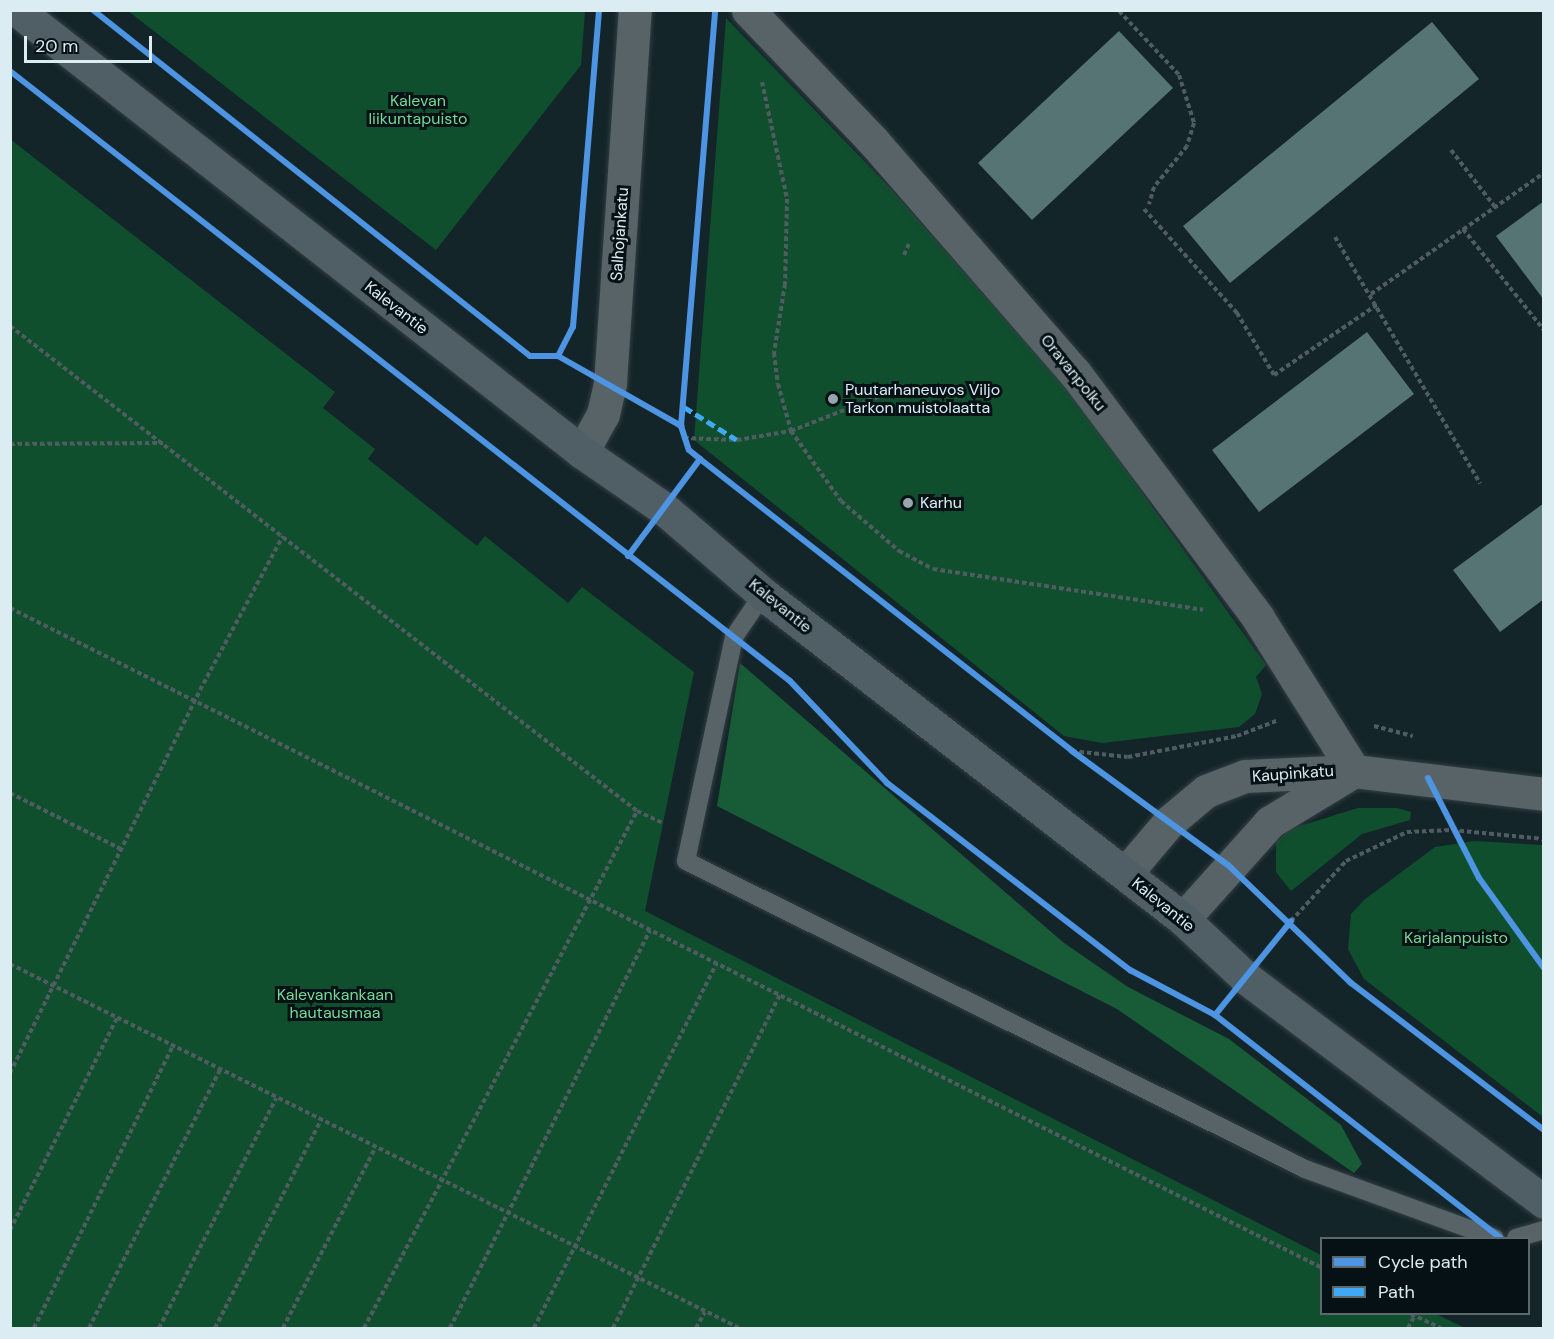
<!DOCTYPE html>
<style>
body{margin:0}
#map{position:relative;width:1554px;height:1339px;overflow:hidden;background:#14252a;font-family:"DM Sans",sans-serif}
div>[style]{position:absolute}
.green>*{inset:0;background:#0f4f2d}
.forest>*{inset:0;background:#175c36}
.building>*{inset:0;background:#567473}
.path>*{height:4px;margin-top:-2px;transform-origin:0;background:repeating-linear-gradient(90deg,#505c61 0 4.5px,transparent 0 7.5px)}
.roads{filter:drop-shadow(0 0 2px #323e43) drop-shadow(0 0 2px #323e43)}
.lane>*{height:18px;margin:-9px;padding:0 9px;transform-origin:9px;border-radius:9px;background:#576366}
.street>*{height:33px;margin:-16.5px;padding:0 16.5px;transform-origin:16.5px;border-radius:16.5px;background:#576366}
.secondary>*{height:33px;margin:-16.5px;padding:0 16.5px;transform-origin:16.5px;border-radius:16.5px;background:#576366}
.primary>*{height:33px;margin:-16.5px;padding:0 16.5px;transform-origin:16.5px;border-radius:16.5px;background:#505e66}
.quiet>*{height:4.5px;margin-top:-2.25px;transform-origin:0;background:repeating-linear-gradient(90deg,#3fa9f5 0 9px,transparent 0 13.5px)}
.cycleway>*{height:6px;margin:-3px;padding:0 3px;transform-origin:3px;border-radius:3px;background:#4d94e3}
.dots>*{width:16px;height:16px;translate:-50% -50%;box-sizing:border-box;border:3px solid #051115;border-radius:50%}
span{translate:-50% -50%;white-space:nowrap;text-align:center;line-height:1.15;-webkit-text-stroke:6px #051115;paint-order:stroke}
.park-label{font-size:16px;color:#76d996}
.street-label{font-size:16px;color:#dbecf2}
.poi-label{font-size:16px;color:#dbecf2}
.left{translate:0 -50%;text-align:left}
.frame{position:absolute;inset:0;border:12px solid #dbecf2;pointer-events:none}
.legend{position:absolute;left:1320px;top:1237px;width:210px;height:78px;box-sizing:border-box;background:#051115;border:2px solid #5b696d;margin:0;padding:8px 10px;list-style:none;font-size:18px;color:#dbecf2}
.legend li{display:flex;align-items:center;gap:12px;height:30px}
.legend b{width:30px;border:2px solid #5b696d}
.scale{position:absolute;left:24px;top:36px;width:128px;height:27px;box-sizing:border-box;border:3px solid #dbecf2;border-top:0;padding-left:8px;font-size:18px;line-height:21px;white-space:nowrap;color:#dbecf2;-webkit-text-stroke:4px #051115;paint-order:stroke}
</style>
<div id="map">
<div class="green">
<div style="clip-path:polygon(128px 11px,585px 11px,581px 65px,436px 250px)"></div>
<div style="clip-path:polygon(726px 18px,891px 189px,1070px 392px,1266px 665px,1256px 677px,1262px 694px,1255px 714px,1239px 727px,1102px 743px,1064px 736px,694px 440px)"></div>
<div style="clip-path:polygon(10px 139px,335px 392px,323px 408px,375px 449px,368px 459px,477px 546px,485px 536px,568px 603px,582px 587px,694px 672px,645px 911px,1321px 1255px,1322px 1314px,1436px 1314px,1465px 1328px,11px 1328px)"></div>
<div style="clip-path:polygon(1358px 808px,1397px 808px,1411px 812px,1410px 820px,1362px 834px,1291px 891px,1276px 872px,1276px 842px,1290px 829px)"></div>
<div style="clip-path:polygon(1474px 841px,1543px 845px,1543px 1117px,1364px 979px,1348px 949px,1351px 914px,1364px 900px,1435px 847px)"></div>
</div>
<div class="forest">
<div style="clip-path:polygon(740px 663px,1064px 943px,1128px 987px,1229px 1039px,1341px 1125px,1362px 1164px,1354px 1173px,1117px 1009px,717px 806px)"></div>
</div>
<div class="building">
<div style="clip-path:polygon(1432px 22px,1479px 79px,1230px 283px,1183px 226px)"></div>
<div style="clip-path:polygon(1119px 31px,1173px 88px,1032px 220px,978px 163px)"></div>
<div style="clip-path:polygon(1544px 201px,1544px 300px,1496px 236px)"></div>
<div style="clip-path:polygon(1367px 332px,1414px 394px,1259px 512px,1212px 450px)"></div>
<div style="clip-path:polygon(1544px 503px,1544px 599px,1500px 632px,1453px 570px)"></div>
</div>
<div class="path">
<div style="left:1119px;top:11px;width:88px;rotate:46.8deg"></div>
<div style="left:1179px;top:75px;width:50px;rotate:72.6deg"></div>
<div style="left:1194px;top:123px;width:24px;rotate:107deg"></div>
<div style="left:1187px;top:146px;width:53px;rotate:128.8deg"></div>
<div style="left:1154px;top:187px;width:18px;rotate:106deg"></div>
<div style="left:762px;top:82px;width:120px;rotate:77.9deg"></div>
<div style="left:787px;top:199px;width:85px;rotate:91.3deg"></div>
<div style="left:785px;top:284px;width:70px;rotate:99.1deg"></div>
<div style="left:774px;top:353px;width:31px;rotate:83deg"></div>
<div style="left:778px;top:384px;width:49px;rotate:74.5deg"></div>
<div style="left:791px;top:431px;width:86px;rotate:54.5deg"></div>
<div style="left:841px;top:501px;width:77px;rotate:40.8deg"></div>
<div style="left:899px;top:551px;width:38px;rotate:28deg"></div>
<div style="left:933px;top:569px;width:273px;rotate:8.6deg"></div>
<div style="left:1451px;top:150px;width:72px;rotate:52.3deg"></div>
<div style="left:1144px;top:209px;width:140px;rotate:48.2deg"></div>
<div style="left:1237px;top:313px;width:72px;rotate:59.2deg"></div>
<div style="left:1274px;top:375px;width:126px;rotate:-34.3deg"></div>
<div style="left:1463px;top:229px;width:129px;rotate:51.3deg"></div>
<div style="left:1335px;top:237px;width:286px;rotate:59.5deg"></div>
<div style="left:904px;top:255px;width:12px;rotate:-66deg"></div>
<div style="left:1371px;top:294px;width:211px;rotate:-35deg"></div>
<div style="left:10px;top:326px;width:793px;rotate:37.72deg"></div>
<div style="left:637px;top:811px;width:29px;rotate:25deg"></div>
<div style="left:684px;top:438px;width:53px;rotate:2.2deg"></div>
<div style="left:737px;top:440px;width:55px;rotate:-9.5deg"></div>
<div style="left:791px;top:431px;width:96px;rotate:-21.5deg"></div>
<div style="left:10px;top:444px;width:153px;rotate:-0.4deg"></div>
<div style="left:10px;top:608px;width:1469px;rotate:26.7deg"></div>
<div style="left:1374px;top:726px;width:40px;rotate:14.4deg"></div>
<div style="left:1072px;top:751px;width:56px;rotate:6.1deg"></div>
<div style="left:1128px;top:757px;width:111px;rotate:-10.9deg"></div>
<div style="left:1237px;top:736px;width:42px;rotate:-21deg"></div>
<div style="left:10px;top:793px;width:124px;rotate:26.8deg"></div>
<div style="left:1291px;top:921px;width:81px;rotate:-47.5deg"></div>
<div style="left:1346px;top:861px;width:68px;rotate:-25.4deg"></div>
<div style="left:1407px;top:832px;width:45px;rotate:-2.5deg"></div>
<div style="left:1452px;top:830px;width:92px;rotate:5.6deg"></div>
<div style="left:10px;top:964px;width:815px;rotate:26.53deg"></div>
<div style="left:10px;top:1073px;width:428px;rotate:-63.6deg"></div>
<div style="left:200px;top:690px;width:175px;rotate:-61.7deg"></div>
<div style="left:10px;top:1230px;width:237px;rotate:-63.2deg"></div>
<div style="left:1411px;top:1314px;width:33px;rotate:25deg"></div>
<div style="left:34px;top:1328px;width:314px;rotate:-63.8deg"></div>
<div style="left:89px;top:1328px;width:289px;rotate:-63.1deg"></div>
<div style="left:159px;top:1328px;width:258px;rotate:-63deg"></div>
<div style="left:215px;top:1328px;width:233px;rotate:-63deg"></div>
<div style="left:283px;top:1328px;width:202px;rotate:-62.9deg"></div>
<div style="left:364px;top:1328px;width:585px;rotate:-62.16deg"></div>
<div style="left:450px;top:1328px;width:445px;rotate:-63.3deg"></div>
<div style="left:534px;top:1328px;width:408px;rotate:-63.4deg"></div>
<div style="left:613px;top:1328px;width:373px;rotate:-63.4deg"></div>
<div style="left:696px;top:1328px;width:18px;rotate:-61deg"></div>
<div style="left:1408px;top:1328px;width:15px;rotate:-62deg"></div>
</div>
<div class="roads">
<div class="lane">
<div style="left:763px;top:594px;width:52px;rotate:124deg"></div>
<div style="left:734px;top:637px;width:229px;rotate:102.1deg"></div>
<div style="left:686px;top:861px;width:691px;rotate:26.45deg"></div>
<div style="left:1305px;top:1169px;width:202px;rotate:20deg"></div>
<div style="left:1516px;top:1238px;width:29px;rotate:-16deg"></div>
</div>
<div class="street">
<div style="left:748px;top:10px;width:181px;rotate:46.3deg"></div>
<div style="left:873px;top:141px;width:308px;rotate:49deg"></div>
<div style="left:1075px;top:373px;width:306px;rotate:53.2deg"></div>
<div style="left:1258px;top:618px;width:181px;rotate:57.9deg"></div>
</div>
<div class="secondary">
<div style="left:582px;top:452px;width:43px;rotate:-61.1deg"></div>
<div style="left:603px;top:414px;width:32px;rotate:-77deg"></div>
<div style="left:610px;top:383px;width:374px;rotate:-86.2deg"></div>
<div style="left:1125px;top:874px;width:68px;rotate:-49.8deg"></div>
<div style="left:1169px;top:822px;width:48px;rotate:-40deg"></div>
<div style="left:1206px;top:791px;width:42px;rotate:-21deg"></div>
<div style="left:1245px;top:776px;width:109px;rotate:-2.6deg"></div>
<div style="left:1354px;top:771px;width:191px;rotate:6.9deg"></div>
<div style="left:1183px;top:919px;width:130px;rotate:-48.1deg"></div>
<div style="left:1270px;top:822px;width:98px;rotate:-31.3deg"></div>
</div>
<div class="primary">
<div style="left:17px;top:10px;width:717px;rotate:38.04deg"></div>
<div style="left:582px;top:452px;width:98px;rotate:34.7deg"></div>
<div style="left:663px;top:508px;width:132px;rotate:40.7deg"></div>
<div style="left:763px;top:594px;width:531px;rotate:37.73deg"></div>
<div style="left:1183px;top:919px;width:86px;rotate:43.1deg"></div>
<div style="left:1246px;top:978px;width:373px;rotate:36.9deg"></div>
</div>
</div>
<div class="quiet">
<div style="left:684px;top:407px;width:62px;rotate:31.9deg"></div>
</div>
<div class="cycleway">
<div style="left:93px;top:10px;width:557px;rotate:38.37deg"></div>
<div style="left:530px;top:356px;width:28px"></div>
<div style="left:558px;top:356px;width:142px;rotate:29.6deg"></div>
<div style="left:681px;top:426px;width:25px;rotate:72deg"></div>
<div style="left:689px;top:450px;width:14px;rotate:39deg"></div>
<div style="left:700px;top:459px;width:473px;rotate:38.1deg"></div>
<div style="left:1072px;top:751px;width:193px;rotate:36.2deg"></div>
<div style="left:1228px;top:865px;width:170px;rotate:43.8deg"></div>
<div style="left:1351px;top:983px;width:243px;rotate:37.3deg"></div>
<div style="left:10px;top:71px;width:990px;rotate:38.03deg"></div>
<div style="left:790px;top:681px;width:141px;rotate:46.4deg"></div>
<div style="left:887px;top:783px;width:307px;rotate:37.6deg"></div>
<div style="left:1130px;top:970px;width:96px;rotate:27.9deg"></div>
<div style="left:1215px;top:1015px;width:362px;rotate:38deg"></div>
<div style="left:558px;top:356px;width:33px;rotate:-63deg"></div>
<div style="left:573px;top:327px;width:318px;rotate:-85.3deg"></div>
<div style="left:681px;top:426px;width:417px;rotate:-85.3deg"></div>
<div style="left:628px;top:556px;width:121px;rotate:-53.4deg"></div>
<div style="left:1428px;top:778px;width:112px;rotate:63deg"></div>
<div style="left:1479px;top:878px;width:111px;rotate:54.2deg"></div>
<div style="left:1215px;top:1015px;width:121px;rotate:-51deg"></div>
</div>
<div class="dots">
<div style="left:833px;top:399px;background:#95a6ac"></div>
<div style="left:908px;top:503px;background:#95a6ac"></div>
</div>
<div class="park-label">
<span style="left:418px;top:110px">Kalevan<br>liikuntapuisto</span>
<span style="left:1456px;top:938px">Karjalanpuisto</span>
<span style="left:335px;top:1004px">Kalevankankaan<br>hautausmaa</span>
</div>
<div class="street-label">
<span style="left:620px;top:234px;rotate:-86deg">Salhojankatu</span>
<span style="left:396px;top:308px;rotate:38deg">Kalevantie</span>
<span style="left:1073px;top:373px;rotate:51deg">Oravanpolku</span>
<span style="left:780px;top:606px;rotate:39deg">Kalevantie</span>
<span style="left:1293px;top:774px;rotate:-4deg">Kaupinkatu</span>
<span style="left:1163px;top:905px;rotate:39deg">Kalevantie</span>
</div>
<div class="poi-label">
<span class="left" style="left:845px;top:399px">Puutarhaneuvos Viljo<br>Tarkon muistolaatta</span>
<span class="left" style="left:920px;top:503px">Karhu</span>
</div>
<div class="frame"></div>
<ul class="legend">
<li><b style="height:8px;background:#4d94e3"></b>Cycle path</li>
<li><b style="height:8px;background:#3fa9f5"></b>Path</li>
</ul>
<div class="scale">20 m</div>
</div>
